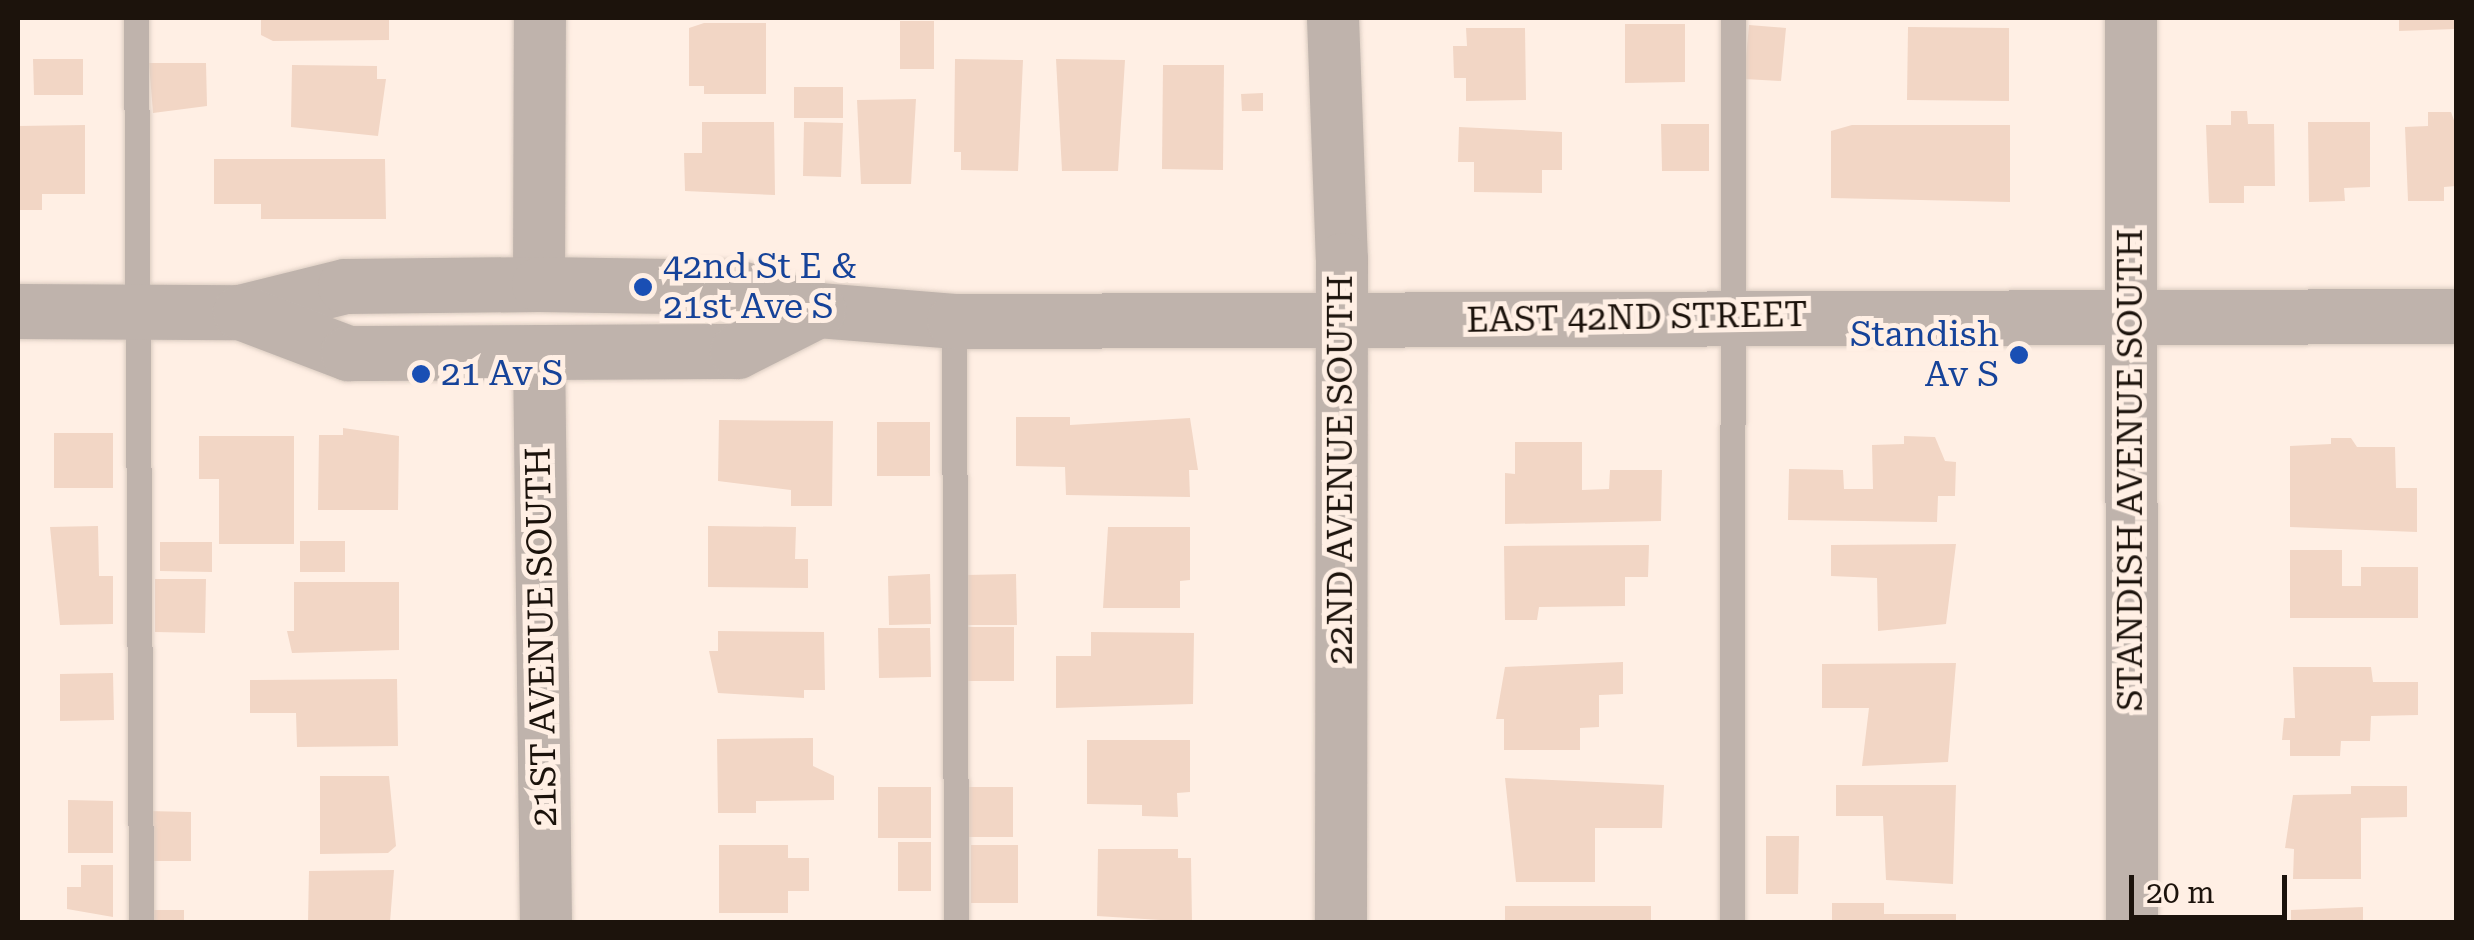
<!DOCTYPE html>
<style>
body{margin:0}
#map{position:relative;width:2474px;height:940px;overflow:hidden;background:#ffefe4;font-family:"Roboto Serif",serif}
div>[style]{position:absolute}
.building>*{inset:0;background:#f2d6c5}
.roads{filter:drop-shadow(0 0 2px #dbccc1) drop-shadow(0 0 2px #dbccc1)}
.service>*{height:25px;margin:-12.5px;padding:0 12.5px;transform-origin:12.5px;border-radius:12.5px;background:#bfb3ac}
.minor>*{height:52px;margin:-26px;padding:0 26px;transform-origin:26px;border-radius:26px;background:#bfb3ac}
.tertiary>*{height:55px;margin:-27.5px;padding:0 27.5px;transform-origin:27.5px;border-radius:27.5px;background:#bfb3ac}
.dots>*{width:28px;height:28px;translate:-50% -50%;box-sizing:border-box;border:5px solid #ffefe4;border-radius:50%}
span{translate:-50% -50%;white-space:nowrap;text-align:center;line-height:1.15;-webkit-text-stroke:10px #ffefe4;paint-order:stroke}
.transit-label{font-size:35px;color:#164399}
.left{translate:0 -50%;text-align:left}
.right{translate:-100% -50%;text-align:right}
.street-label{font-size:35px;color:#1c130c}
.frame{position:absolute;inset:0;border:20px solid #1c130c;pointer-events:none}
.scale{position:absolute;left:2129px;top:875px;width:158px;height:45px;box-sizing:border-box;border:5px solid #1c130c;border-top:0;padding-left:12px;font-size:30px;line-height:35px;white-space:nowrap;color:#1c130c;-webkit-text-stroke:8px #ffefe4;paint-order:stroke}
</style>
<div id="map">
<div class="building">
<div style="clip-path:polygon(261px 18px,389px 18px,389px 40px,273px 41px,261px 35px)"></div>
<div style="clip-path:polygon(2399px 18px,2456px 18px,2455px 29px,2399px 31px)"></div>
<div style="clip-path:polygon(900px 21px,934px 21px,934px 69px,900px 69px)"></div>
<div style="clip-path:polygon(704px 23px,766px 23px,766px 94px,704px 94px,704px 86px,689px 86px,689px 28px)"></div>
<div style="clip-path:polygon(1625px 24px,1685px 24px,1685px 82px,1625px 83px)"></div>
<div style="clip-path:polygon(1749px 25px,1786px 28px,1781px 81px,1744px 79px)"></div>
<div style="clip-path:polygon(1908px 27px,2009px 28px,2009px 101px,1907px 100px)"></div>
<div style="clip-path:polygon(1466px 28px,1525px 28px,1526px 100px,1466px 101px,1466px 78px,1454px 78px,1453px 46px,1467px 46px)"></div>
<div style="clip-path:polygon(33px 59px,83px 59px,83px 95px,34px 95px)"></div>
<div style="clip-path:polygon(955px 59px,1023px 60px,1018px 171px,961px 170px,961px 152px,954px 152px)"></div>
<div style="clip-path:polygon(1056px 59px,1125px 60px,1118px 171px,1062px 171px)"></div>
<div style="clip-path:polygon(149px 63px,206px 63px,207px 106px,153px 113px)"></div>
<div style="clip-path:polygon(292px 65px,377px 66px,377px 79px,386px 79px,378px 136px,291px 127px)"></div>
<div style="clip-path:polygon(1163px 65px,1224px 65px,1223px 170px,1162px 169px)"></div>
<div style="clip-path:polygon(794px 87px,843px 87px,843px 118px,794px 118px)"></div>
<div style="clip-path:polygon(1263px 93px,1263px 111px,1242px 111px,1241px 94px)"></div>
<div style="clip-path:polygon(916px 99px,911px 184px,861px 184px,857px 100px)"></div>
<div style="clip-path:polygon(2231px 111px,2247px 111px,2248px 124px,2274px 124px,2275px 186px,2244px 186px,2244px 203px,2209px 203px,2206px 125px,2231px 125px)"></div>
<div style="clip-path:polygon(2428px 112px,2451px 112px,2456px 126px,2456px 186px,2444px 187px,2444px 201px,2408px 201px,2405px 127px,2428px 126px)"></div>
<div style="clip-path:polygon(702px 122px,774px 122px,775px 195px,685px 191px,684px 153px,702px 153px)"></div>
<div style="clip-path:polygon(804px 122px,843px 123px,841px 177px,803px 176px)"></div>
<div style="clip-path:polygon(2308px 122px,2370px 122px,2370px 187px,2344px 188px,2345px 201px,2309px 202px)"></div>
<div style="clip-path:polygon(1661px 124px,1709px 124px,1709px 171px,1662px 171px)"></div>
<div style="clip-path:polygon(85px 125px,85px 194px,42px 194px,42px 210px,18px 210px,18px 126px)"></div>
<div style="clip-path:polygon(1852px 125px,2010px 125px,2010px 202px,1831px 198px,1831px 131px)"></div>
<div style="clip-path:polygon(1459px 127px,1562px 132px,1562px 170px,1542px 170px,1542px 193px,1474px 192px,1474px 162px,1458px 162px)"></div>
<div style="clip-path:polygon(214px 159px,385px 159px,386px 219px,261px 219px,261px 204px,214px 204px)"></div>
<div style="clip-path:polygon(1016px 417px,1070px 417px,1070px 425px,1190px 418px,1198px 470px,1189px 470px,1190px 497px,1066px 495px,1065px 467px,1016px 466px)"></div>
<div style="clip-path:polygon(719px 420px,833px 421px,832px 506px,791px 506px,791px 490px,718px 481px)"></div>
<div style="clip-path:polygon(877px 422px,930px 422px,930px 476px,877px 476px)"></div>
<div style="clip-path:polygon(343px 428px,399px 436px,398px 510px,318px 510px,319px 435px,343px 435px)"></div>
<div style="clip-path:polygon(54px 433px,113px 433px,113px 488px,54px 488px)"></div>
<div style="clip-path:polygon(199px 436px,294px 436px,294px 544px,219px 544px,219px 479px,199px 479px)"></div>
<div style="clip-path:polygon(1904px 436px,1935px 437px,1945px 461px,1956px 462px,1955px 496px,1938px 496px,1937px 522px,1788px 520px,1789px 469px,1843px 470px,1844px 489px,1873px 489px,1872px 445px,1904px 444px)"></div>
<div style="clip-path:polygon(2331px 438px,2351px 438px,2357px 447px,2395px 447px,2396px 488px,2417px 488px,2417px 532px,2290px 527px,2290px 446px,2331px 444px)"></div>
<div style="clip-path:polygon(1515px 442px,1582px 442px,1582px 490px,1609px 489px,1610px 470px,1662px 470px,1661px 521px,1505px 524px,1505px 473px,1515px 474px)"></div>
<div style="clip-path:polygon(98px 526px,99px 576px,113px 576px,113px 624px,60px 625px,50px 527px)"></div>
<div style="clip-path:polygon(708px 526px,796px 527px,795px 559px,808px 559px,808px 588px,708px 587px)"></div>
<div style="clip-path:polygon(1108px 527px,1190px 527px,1190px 580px,1180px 581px,1180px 608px,1103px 608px)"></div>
<div style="clip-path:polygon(300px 541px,345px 541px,345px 572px,300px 572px)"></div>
<div style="clip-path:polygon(160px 542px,212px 542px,212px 572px,160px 571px)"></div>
<div style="clip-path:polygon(1956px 544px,1946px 624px,1878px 631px,1877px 578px,1831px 576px,1831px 545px)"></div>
<div style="clip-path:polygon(1649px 545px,1648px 577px,1625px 577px,1625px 606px,1539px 607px,1537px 620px,1505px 620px,1504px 546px)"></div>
<div style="clip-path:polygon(2290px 550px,2342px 550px,2342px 586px,2361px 586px,2361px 567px,2418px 567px,2418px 618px,2290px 618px)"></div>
<div style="clip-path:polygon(930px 574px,931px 624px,889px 625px,888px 576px)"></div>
<div style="clip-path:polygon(1016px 574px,1017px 625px,966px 625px,966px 575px)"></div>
<div style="clip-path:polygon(155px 579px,206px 579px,205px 633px,155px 632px)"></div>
<div style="clip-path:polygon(294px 582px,399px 582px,399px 650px,292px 653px,287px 631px,294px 631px)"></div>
<div style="clip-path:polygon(965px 627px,1014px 627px,1014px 681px,965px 681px)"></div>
<div style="clip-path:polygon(878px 628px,930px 628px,931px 677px,879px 678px)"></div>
<div style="clip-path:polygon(718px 631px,824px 632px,825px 690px,804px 690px,804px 698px,718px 693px,709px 651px,718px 651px)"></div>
<div style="clip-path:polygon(1091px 632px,1194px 633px,1193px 704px,1056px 708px,1056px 656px,1091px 656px)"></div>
<div style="clip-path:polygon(1623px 662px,1623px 694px,1599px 695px,1599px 727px,1580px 728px,1580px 750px,1504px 750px,1504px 719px,1496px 719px,1505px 667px)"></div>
<div style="clip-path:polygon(1956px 663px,1948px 762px,1862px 766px,1869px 708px,1822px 708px,1822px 664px)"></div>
<div style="clip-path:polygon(2293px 667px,2371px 667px,2373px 682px,2418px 682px,2418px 715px,2371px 716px,2370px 741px,2341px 741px,2340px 756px,2290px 756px,2290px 740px,2282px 740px,2284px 718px,2295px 718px)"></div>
<div style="clip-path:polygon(113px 673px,114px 720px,60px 721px,60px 674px)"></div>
<div style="clip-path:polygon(397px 679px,398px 746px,297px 747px,296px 713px,250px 713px,250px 680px)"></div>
<div style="clip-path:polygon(813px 738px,813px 766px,834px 776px,834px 800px,756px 801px,756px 813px,718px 813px,717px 739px)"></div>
<div style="clip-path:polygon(1087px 740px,1190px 740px,1190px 792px,1177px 793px,1178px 817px,1142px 816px,1142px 805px,1087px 804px)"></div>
<div style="clip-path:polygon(320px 776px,389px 776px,396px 846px,388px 853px,320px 854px)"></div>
<div style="clip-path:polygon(1505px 778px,1664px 785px,1662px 828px,1595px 828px,1595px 882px,1516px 882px)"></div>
<div style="clip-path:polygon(1836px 785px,1956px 785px,1953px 884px,1886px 880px,1883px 816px,1836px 816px)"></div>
<div style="clip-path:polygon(2351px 786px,2407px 786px,2407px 817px,2361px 818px,2361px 879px,2293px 879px,2294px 849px,2285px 848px,2293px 795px,2351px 794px)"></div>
<div style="clip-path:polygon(878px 787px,931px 787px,931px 838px,878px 838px)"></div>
<div style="clip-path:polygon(966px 787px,1013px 787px,1013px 837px,966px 837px)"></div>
<div style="clip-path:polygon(68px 800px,113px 801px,113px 853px,68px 853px)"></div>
<div style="clip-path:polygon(148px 811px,191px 812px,191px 861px,148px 861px)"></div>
<div style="clip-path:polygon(1766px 836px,1799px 836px,1798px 894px,1766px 894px)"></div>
<div style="clip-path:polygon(898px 842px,931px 842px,931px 891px,898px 891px)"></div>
<div style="clip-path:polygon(719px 845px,788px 845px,788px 858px,809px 858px,809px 891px,788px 891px,788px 913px,719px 913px)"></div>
<div style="clip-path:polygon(971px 845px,1018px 845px,1018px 903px,971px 903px)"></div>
<div style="clip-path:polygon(1098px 849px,1178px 849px,1178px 858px,1191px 858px,1192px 922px,1097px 916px)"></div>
<div style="clip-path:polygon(81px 865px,113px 865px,113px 917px,67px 909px,67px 887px,81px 887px)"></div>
<div style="clip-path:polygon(394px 870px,390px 922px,308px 922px,309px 871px)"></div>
<div style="clip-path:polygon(1832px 903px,1884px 903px,1884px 914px,1956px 914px,1956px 922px,1832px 922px)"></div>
<div style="clip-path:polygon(1505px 906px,1651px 906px,1651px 922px,1505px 922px)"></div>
<div style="clip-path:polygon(2363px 907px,2363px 922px,2291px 922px,2291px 910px)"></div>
<div style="clip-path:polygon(150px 910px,184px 910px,184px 922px,150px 922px)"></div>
</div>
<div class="roads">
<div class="service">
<div style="left:136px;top:18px;width:904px;rotate:89.68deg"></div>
<div style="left:954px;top:321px;width:601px;rotate:89.81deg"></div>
<div style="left:1732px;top:922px;width:904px;rotate:-89.94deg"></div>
</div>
<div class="minor">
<div style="left:1333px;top:18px;width:241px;rotate:87.9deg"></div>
<div style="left:1342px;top:259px;width:663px;rotate:90.09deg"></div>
<div style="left:2131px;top:18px;width:904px;rotate:89.94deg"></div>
<div style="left:539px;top:284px;width:266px;rotate:-89.8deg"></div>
<div style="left:539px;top:351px;width:571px;rotate:89.3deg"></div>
</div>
<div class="tertiary">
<div style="left:18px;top:311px;width:222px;rotate:0.3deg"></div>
<div style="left:240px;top:312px;width:108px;rotate:-13.9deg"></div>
<div style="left:345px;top:286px;width:194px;rotate:-0.6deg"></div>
<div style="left:539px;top:284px;width:197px;rotate:0.9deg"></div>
<div style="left:736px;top:287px;width:85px;rotate:15.7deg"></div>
<div style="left:818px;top:310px;width:136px;rotate:4.6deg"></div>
<div style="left:954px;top:321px;width:1502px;rotate:-0.19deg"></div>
<div style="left:240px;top:312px;width:116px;rotate:20.8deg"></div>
<div style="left:348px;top:353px;width:389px;rotate:-0.3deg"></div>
<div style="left:737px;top:351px;width:91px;rotate:-26.8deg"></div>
</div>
</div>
<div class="dots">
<div style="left:643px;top:287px;background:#1a4fb4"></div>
<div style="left:2019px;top:355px;background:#1a4fb4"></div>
<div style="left:421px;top:374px;background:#1a4fb4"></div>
</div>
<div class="transit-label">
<span class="left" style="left:663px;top:287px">42nd St E &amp;<br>21st Ave S</span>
<span class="right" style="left:1999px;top:355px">Standish<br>Av S</span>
<span class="left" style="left:441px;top:374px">21 Av S</span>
</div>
<div class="street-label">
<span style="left:1637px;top:318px;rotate:-1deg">EAST 42ND STREET</span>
<span style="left:1341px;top:470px;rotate:-90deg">22ND AVENUE SOUTH</span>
<span style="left:2131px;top:470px;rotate:-90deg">STANDISH AVENUE SOUTH</span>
<span style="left:542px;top:637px;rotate:-91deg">21ST AVENUE SOUTH</span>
</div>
<div class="frame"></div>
<div class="scale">20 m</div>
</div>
